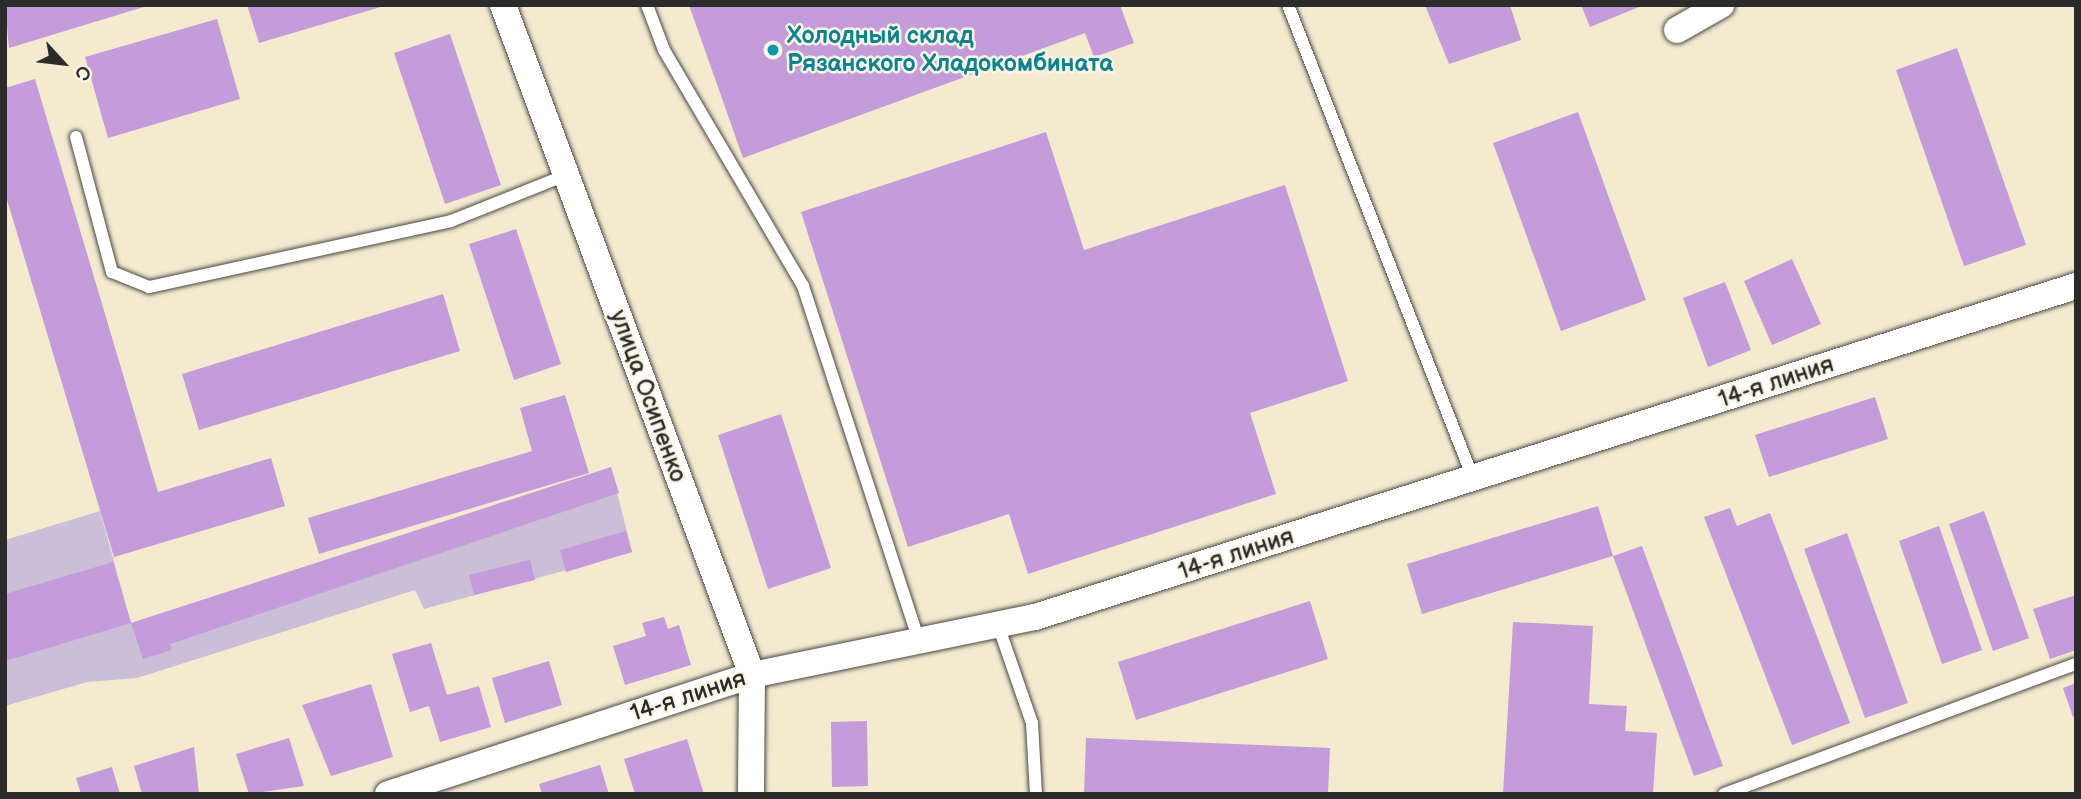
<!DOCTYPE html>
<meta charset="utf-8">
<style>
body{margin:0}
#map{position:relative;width:2081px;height:799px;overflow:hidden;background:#f3ead0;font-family:"Balsamiq Sans",sans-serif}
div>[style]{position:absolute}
.industrial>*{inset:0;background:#cabfd6}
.building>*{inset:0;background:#c49cd9}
.roads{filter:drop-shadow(0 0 2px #494844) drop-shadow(0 0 2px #494844)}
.lane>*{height:12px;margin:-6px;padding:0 6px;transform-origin:6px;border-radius:6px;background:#fff}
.street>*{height:26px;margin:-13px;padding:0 13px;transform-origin:13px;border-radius:13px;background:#fff}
.dots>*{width:19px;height:19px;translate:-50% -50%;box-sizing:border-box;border:4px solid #fcf5e5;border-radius:50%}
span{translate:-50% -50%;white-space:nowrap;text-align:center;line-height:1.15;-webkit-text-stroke:5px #fcf5e5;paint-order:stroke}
.culture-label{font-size:24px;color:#0d838f;font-weight:700}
.left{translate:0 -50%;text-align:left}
.street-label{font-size:24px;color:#2b2b2b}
.frame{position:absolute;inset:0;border:7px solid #2b2b2b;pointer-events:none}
.north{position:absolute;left:28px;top:28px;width:70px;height:70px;-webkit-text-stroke:5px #fcf5e5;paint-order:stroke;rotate:117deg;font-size:19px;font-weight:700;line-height:28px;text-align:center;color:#2b2b2b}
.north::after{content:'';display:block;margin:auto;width:24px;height:32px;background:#2b2b2b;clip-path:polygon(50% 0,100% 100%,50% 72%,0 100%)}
</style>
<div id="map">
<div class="industrial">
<div style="clip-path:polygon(611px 468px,632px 552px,424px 609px,415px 590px,137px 678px,87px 682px,5px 706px,5px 540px,100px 511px,131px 623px)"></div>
</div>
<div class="building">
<div style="clip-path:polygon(5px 5px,147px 5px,147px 6px,9px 48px)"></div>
<div style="clip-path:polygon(247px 5px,383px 5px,384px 6px,259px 43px)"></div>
<div style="clip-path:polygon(689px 5px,1120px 5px,1134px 43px,1094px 57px,1085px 33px,743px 158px)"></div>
<div style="clip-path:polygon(1425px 5px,1510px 5px,1521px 40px,1449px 64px)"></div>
<div style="clip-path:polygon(1581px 5px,1644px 5px,1590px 27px)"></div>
<div style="clip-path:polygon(217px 19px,240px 99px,108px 138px,85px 57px)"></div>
<div style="clip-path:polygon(450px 34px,501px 185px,445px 204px,394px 53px)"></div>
<div style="clip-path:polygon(1957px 48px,2026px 245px,1964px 266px,1896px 70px)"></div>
<div style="clip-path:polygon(35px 79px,158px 492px,271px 458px,285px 506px,114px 557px,5px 193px,5px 88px)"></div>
<div style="clip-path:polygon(1578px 112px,1646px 300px,1561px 331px,1493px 143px)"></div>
<div style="clip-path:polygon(1046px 132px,1084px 250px,1285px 185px,1348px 381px,1250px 413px,1276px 494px,1028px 574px,1009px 514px,908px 547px,801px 212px)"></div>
<div style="clip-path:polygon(516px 229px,561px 364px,514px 380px,469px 244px)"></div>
<div style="clip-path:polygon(1792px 259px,1821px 324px,1772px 345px,1744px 281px)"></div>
<div style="clip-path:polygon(1725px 282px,1751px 350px,1708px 367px,1683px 298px)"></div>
<div style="clip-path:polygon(443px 294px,460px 351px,199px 430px,182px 374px)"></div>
<div style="clip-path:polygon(565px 395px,589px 473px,319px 554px,308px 518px,532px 451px,520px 408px)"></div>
<div style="clip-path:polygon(1875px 397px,1888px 439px,1769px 477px,1755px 435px)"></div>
<div style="clip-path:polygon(781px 414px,831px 568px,768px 589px,718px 435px)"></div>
<div style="clip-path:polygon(611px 467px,619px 493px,170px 644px,172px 650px,143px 659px,131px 623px,5px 661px,5px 594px,113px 562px,131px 623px)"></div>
<div style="clip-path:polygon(1598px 506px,1613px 556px,1422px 614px,1407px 564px)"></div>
<div style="clip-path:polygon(1730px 508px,1737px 526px,1770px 513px,1850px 723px,1792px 745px,1704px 517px)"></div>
<div style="clip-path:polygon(1984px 511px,2029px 638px,1993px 651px,1949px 524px)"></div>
<div style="clip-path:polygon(1939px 526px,1982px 650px,1942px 664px,1899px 541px)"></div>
<div style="clip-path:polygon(626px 531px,632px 552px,566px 572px,560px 550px)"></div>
<div style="clip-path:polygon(1847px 533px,1908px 703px,1865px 718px,1804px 549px)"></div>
<div style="clip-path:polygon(1642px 546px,1723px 766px,1694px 776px,1613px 556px)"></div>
<div style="clip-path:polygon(530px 560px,535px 580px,474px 595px,469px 575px)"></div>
<div style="clip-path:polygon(2076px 595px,2076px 650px,2050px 659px,2033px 609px)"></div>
<div style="clip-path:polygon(1310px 601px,1328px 659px,1136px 720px,1118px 662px)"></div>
<div style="clip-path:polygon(664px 617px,668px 629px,679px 625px,691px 665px,625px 685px,613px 646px,646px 636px,642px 623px)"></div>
<div style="clip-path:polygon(1513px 622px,1593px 626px,1589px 704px,1627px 706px,1625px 731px,1657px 733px,1653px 794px,1503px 794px)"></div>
<div style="clip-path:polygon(431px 643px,447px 695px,479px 686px,491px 727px,440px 742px,429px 706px,410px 712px,392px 654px)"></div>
<div style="clip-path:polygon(549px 661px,562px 705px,505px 723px,492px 678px)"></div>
<div style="clip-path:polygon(2076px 683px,2076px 716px,2073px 717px,2063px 688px)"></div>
<div style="clip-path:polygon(371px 684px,393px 757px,331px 776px,302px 705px)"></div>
<div style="clip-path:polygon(867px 721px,868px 786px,832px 787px,831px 722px)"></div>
<div style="clip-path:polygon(289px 738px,304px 786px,249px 794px,236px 754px)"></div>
<div style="clip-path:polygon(1086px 738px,1330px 748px,1328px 794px,1084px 794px)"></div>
<div style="clip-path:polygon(687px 739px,704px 794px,635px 794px,624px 759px)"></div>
<div style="clip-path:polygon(194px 747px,199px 794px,142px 794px,134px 766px)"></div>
<div style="clip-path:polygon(600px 765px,609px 794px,542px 794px,539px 784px)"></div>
<div style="clip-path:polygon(112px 767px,120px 794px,81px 794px,76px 778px)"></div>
</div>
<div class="roads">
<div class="lane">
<div style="left:647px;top:5px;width:48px;rotate:69.3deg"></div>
<div style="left:664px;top:50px;width:274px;rotate:59.5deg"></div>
<div style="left:803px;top:286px;width:373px;rotate:71.9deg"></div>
<div style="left:1288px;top:5px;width:508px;rotate:68.64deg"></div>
<div style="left:76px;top:137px;width:140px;rotate:75.1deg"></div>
<div style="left:112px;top:272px;width:40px;rotate:22deg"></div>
<div style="left:149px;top:287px;width:309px;rotate:-12.3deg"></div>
<div style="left:451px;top:221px;width:124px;rotate:-21.8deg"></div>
<div style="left:998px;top:625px;width:104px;rotate:70.9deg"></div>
<div style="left:1032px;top:723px;width:71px;rotate:86.8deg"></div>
<div style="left:1724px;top:794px;width:375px;rotate:-20.3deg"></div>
</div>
<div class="street">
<div style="left:503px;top:5px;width:715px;rotate:69.61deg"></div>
<div style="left:752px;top:675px;width:119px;rotate:90.5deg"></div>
<div style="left:1677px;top:30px;width:51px;rotate:-29.6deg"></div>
<div style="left:388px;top:794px;width:383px;rotate:-18.1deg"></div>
<div style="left:752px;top:675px;width:289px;rotate:-11.6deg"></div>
<div style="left:1035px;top:617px;width:1092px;rotate:-17.64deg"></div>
</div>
</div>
<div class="dots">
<div style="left:773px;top:50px;background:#0f9aa8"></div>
</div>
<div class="culture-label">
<span class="left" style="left:787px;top:50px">Холодный склад<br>Рязанского Хладокомбината</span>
</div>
<div class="street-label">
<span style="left:1776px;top:382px;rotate:-18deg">14-я линия</span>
<span style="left:648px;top:396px;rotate:70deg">улица Осипенко</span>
<span style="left:1236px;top:554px;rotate:-18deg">14-я линия</span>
<span style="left:688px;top:696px;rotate:-18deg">14-я линия</span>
</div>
<div class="frame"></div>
<div class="north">С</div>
</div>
